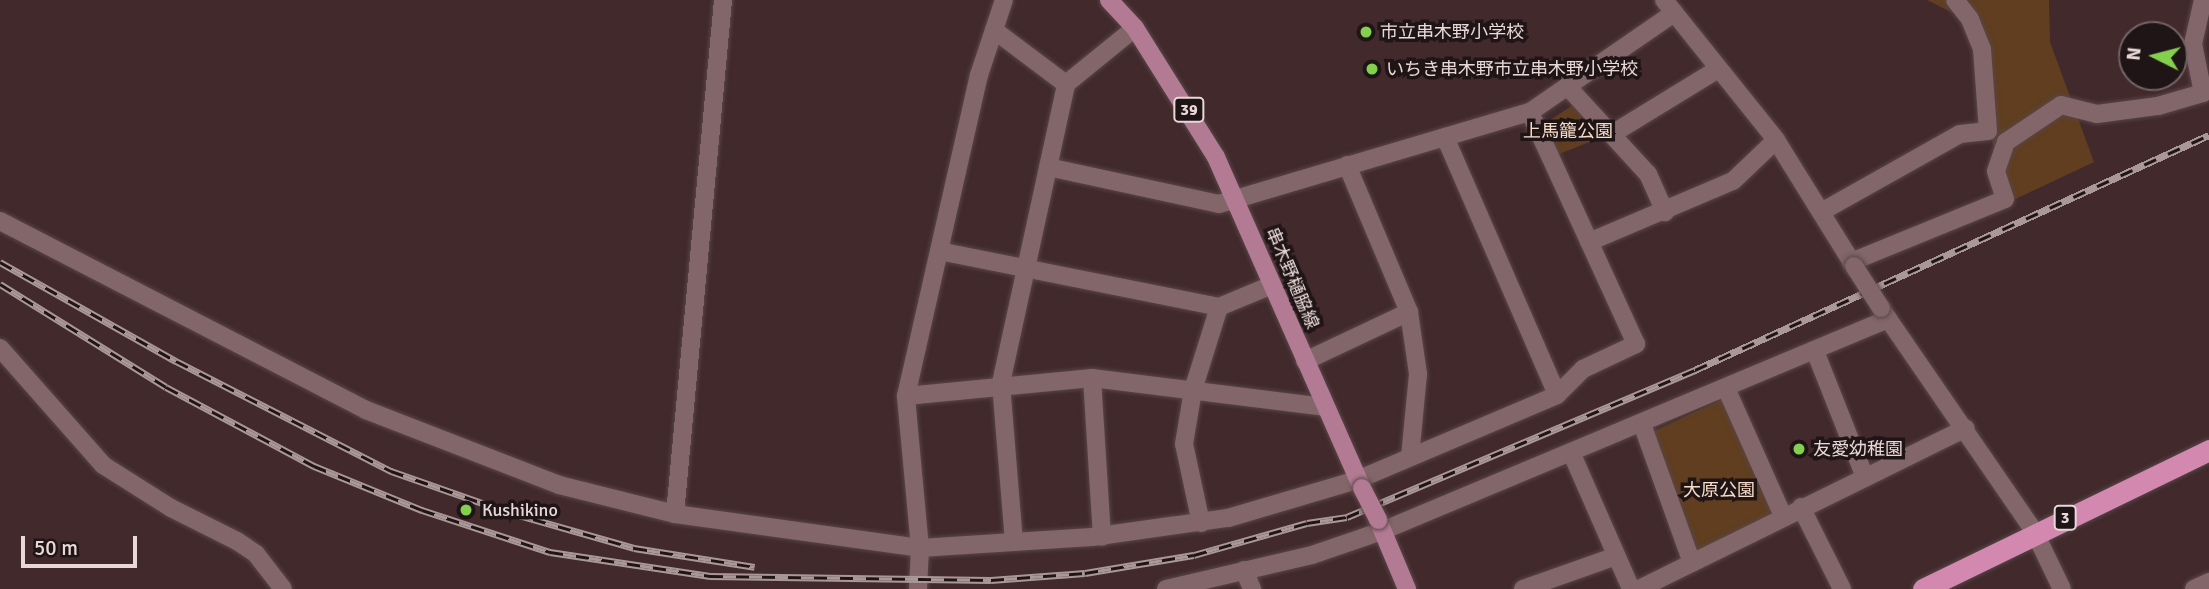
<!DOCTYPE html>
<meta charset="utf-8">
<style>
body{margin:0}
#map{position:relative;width:2209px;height:589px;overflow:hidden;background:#41292c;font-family:Signika,"Noto Sans JP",sans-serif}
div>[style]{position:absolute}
.green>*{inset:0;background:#603e1f}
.roads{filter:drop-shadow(0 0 2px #594547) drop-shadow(0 0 2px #594547)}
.minor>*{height:18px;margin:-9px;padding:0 9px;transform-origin:9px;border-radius:9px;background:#826669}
.major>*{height:18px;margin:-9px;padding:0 9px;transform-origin:9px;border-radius:9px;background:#b37b93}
.highway>*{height:21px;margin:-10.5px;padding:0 10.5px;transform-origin:10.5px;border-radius:10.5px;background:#d389af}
.rail>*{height:7px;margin-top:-3.5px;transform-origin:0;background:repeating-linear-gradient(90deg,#201516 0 13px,#aa9798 0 26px);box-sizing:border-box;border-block:2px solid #aa9798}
.bridges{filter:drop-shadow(0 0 2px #594547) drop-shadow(0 0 2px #594547)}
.minor-bridge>*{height:18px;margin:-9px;padding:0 9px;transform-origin:9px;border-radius:9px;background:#826669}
.major-bridge>*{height:18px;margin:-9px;padding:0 9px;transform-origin:9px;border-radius:9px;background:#b37b93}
.dots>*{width:19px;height:19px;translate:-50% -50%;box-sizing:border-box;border:4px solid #201516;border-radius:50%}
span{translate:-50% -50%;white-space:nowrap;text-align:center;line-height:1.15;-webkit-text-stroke:7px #201516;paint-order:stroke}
.shield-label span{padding:2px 5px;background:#201516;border:2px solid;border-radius:5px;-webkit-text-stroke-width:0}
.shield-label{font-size:16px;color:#e8d8d9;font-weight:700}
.poi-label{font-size:18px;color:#e8d8d9}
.left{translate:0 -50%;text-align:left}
.park-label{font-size:18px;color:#f6dcc6}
.street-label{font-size:18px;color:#e8d8d9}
.north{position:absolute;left:2118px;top:21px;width:70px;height:70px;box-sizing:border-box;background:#201516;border:2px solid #706364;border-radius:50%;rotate:276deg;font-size:19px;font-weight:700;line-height:28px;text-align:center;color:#e8d8d9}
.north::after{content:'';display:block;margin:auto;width:24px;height:32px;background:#83d04e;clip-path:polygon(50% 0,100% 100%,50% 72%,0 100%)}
.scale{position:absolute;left:21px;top:536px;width:116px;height:32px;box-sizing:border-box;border:4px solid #e8d8d9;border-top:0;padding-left:9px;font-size:21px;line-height:24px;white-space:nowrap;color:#e8d8d9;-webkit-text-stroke:5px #201516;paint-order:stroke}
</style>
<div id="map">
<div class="green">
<div style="clip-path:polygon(1927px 0,2049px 0,2050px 42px,2094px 162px,2007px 203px,1995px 161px,1977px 25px)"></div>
<div style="clip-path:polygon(1573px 105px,1605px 136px,1559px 154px,1544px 124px)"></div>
<div style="clip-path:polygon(1723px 399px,1775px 512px,1698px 551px,1652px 432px)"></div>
</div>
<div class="roads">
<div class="minor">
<div style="left:1664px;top:0;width:179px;rotate:51.3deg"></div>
<div style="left:1776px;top:140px;width:148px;rotate:58.2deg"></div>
<div style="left:994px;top:30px;width:90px;rotate:36.9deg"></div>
<div style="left:1567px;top:86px;width:120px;rotate:47.4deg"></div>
<div style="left:1648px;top:174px;width:42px;rotate:65.9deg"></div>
<div style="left:1612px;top:134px;width:124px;rotate:-31.5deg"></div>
<div style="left:1445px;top:137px;width:281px;rotate:66.5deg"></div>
<div style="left:1347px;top:165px;width:160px;rotate:67.1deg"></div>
<div style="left:1409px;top:312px;width:63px;rotate:81.7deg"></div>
<div style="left:1418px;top:374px;width:83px;rotate:95.5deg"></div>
<div style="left:1048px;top:167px;width:175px;rotate:12.2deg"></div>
<div style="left:1219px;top:204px;width:324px;rotate:-16.5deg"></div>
<div style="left:1530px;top:112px;width:175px;rotate:-34.5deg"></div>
<div style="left:1821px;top:212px;width:159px;rotate:-29.3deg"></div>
<div style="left:1960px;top:134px;width:28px;rotate:-6deg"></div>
<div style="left:1988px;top:131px;width:82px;rotate:-94.2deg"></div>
<div style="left:1982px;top:49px;width:32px;rotate:-112deg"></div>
<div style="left:1970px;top:19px;width:24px;rotate:-128deg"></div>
<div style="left:0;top:221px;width:412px;rotate:27.3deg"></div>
<div style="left:366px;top:410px;width:207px;rotate:21.2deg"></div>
<div style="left:559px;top:485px;width:120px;rotate:14deg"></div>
<div style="left:675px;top:514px;width:247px;rotate:7.9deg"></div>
<div style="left:920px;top:548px;width:172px;rotate:-3.7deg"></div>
<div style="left:1092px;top:537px;width:137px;rotate:-8deg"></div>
<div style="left:1228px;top:518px;width:134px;rotate:-16.4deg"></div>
<div style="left:1357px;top:480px;width:217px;rotate:-23deg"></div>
<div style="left:1557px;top:395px;width:37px;rotate:-45deg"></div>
<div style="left:1583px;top:369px;width:59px;rotate:-25.3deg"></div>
<div style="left:1636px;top:344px;width:255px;rotate:-114.6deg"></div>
<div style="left:1589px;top:242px;width:156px;rotate:-23deg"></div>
<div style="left:1733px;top:181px;width:59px;rotate:-43.6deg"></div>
<div style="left:939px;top:251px;width:286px;rotate:11.3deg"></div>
<div style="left:1219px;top:307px;width:57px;rotate:-22.5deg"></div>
<div style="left:1851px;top:262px;width:166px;rotate:-22.2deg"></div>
<div style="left:2005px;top:199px;width:29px;rotate:-108deg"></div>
<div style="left:1996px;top:171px;width:31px;rotate:-71deg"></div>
<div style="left:2006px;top:142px;width:66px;rotate:-33.9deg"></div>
<div style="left:2061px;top:105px;width:37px;rotate:14deg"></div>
<div style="left:2097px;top:114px;width:62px;rotate:-7.5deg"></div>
<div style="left:2158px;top:106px;width:47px;rotate:-16.1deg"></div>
<div style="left:2203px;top:93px;width:50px;rotate:-101.5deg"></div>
<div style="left:2193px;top:44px;width:45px;rotate:-77.2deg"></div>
<div style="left:1882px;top:310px;width:270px;rotate:55.5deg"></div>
<div style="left:2035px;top:533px;width:62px;rotate:64.3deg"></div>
<div style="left:0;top:348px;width:156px;rotate:48.6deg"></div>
<div style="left:103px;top:465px;width:80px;rotate:32.3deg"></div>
<div style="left:171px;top:508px;width:74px;rotate:26.6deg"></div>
<div style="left:237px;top:541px;width:23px;rotate:34deg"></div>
<div style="left:256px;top:554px;width:44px;rotate:52.4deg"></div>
<div style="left:1815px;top:351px;width:136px;rotate:68.4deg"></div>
<div style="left:1305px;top:361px;width:115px;rotate:-25.2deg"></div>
<div style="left:1092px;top:378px;width:159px;rotate:86.4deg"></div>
<div style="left:1726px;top:388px;width:140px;rotate:66deg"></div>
<div style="left:906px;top:396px;width:187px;rotate:-5.5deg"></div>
<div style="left:1092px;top:378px;width:234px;rotate:7.1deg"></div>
<div style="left:1642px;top:424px;width:145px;rotate:70.2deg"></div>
<div style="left:1571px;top:452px;width:150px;rotate:66.3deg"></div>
<div style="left:1801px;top:507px;width:92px;rotate:63.4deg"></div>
<div style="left:675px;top:514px;width:516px;rotate:-84.66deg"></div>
<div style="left:1201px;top:523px;width:81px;rotate:-102.1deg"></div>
<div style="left:1184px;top:444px;width:55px;rotate:-80.5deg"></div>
<div style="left:1193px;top:390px;width:87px;rotate:-72.6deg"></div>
<div style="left:1014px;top:542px;width:160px;rotate:-94.7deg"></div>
<div style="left:1001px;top:383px;width:306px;rotate:-77.7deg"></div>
<div style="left:1066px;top:84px;width:89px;rotate:-39.1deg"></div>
<div style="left:1244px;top:570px;width:21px;rotate:67deg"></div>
<div style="left:918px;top:589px;width:41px;rotate:-87.2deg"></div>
<div style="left:920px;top:548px;width:153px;rotate:-95.3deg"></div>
<div style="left:906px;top:396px;width:329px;rotate:-77.2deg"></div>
<div style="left:979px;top:75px;width:79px;rotate:-71.6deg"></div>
<div style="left:1166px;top:589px;width:150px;rotate:-13.1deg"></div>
<div style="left:1312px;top:555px;width:74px;rotate:-18.9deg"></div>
<div style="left:1382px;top:531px;width:549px;rotate:-22.73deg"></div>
<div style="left:1523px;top:589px;width:99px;rotate:-19.5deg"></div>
<div style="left:1639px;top:589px;width:364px;rotate:-26.2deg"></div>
<div style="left:2194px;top:589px;width:17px;rotate:-25deg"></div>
</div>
<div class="major">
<div style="left:1109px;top:0;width:38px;rotate:47deg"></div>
<div style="left:1135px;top:28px;width:152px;rotate:57.9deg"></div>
<div style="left:1216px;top:157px;width:362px;rotate:66.2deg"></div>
<div style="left:1378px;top:520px;width:75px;rotate:67.2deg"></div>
</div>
<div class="highway">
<div style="left:1923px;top:589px;width:318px;rotate:-25.9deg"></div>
</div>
</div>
<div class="rail">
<div style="left:0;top:262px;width:202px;rotate:29.4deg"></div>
<div style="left:176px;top:361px;width:242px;rotate:27.1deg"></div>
<div style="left:391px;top:471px;width:124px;rotate:19.3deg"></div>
<div style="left:508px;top:512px;width:131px;rotate:15.9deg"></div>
<div style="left:634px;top:548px;width:122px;rotate:8.9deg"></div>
<div style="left:0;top:284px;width:195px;rotate:31.8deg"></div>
<div style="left:166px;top:387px;width:168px;rotate:28.1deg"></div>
<div style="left:314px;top:466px;width:117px;rotate:22.2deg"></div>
<div style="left:422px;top:510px;width:135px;rotate:18.2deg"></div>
<div style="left:550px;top:552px;width:162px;rotate:8.5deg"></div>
<div style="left:710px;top:576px;width:281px;rotate:0.8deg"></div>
<div style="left:991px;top:580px;width:94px;rotate:-4.3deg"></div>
<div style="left:1085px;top:573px;width:110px;rotate:-9.4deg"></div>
<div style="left:1194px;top:555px;width:117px;rotate:-15.8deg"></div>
<div style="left:1307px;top:523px;width:40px;rotate:-8.5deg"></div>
<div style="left:1347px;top:517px;width:378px;rotate:-22.9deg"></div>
<div style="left:1695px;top:370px;width:565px;rotate:-24.57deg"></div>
</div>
<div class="bridges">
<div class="minor-bridge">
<div style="left:1854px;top:266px;width:50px;rotate:57.3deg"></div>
</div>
<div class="major-bridge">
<div style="left:1362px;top:488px;width:36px;rotate:63deg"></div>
</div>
</div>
<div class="dots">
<div style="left:1366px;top:32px;background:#83d04e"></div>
<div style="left:1372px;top:69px;background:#83d04e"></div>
<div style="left:1799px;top:449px;background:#83d04e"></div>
<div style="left:466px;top:510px;background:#83d04e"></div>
</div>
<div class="shield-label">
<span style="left:1189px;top:110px">39</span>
<span style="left:2065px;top:518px">3</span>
</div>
<div class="poi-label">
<span class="left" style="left:1380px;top:32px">市立串木野小学校</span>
<span class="left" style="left:1386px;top:69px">いちき串木野市立串木野小学校</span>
<span class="left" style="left:1813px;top:449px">友愛幼稚園</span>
<span class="left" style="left:482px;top:510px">Kushikino</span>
</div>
<div class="park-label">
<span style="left:1568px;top:131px">上馬籠公園</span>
<span style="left:1719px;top:490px">大原公園</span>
</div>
<div class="street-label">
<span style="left:1292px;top:278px;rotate:67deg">串木野樋脇線</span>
</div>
<div class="north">N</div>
<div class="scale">50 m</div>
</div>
